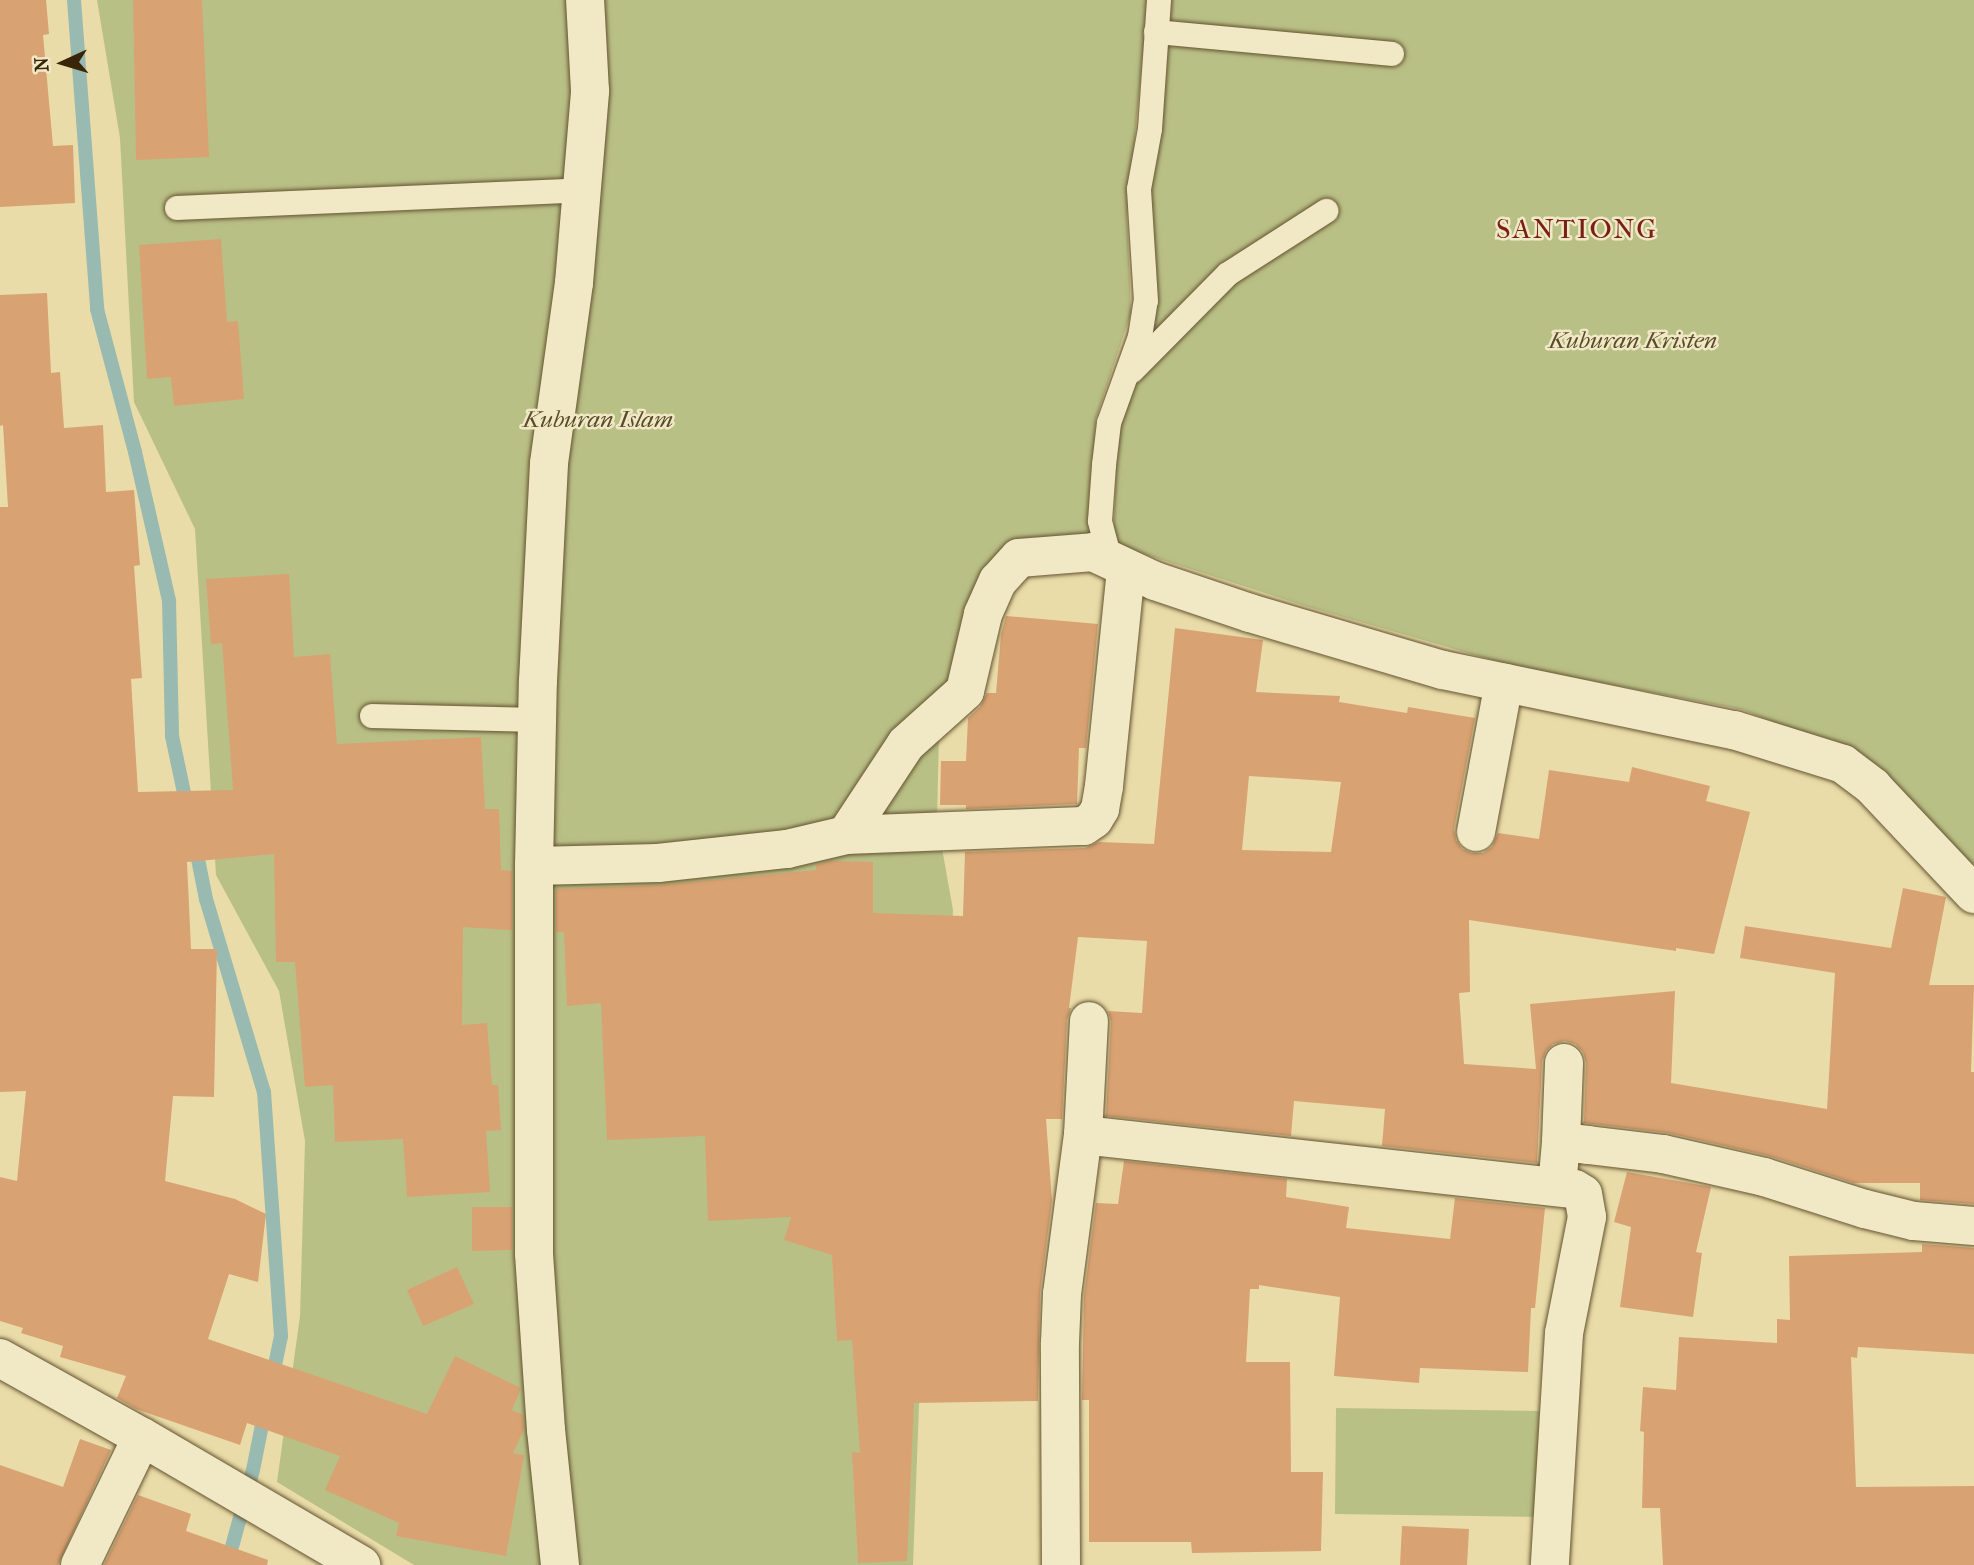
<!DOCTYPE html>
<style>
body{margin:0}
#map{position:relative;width:1974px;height:1565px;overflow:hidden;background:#e9dca8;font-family:"IM FELL French Canon",serif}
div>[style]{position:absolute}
.green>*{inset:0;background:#b9c086}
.stream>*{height:14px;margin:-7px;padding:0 7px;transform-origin:7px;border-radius:7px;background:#99bab0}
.building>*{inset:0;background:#d9a273}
.roads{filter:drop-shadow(0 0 2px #655330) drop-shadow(0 0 2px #655330)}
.lane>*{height:24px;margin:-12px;padding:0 12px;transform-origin:12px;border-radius:12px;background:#f1e8c6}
.street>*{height:38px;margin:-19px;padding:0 19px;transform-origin:19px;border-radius:19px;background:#f1e8c6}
.secondary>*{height:38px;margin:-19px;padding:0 19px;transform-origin:19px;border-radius:19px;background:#f1e8c6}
span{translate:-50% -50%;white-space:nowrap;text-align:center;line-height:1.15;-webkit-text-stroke:5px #f1e8c6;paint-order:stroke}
.park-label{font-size:24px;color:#594c28;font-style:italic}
.quarter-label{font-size:28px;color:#7a1f14;letter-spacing:2px}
.north{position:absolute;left:28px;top:28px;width:70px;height:70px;-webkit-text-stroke:5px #f1e8c6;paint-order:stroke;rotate:266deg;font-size:19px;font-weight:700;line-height:28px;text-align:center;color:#392508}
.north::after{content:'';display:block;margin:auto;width:24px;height:32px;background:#392508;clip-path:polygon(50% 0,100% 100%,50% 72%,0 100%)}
</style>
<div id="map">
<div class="green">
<div style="clip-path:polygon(97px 0,1148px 0,1127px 216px,1131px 313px,1096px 418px,1089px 536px,1020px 546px,939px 735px,937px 820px,953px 910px,949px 1019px,920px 1379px,913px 1565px,414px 1565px,277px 1482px,300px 1316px,305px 1141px,279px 991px,216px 875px,195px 529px,134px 402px,120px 138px)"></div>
<div style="clip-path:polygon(1169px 0,1974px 0,1974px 872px,1879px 766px,1744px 710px,1510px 665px,1305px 606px,1113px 544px,1118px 430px,1151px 314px,1144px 216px)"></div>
<div style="clip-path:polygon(1336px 1408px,1539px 1411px,1538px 1517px,1335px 1514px)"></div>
</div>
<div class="stream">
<div style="left:74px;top:0;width:310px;rotate:85.7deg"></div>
<div style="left:97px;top:309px;width:148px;rotate:75.1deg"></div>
<div style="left:135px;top:452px;width:153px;rotate:77.1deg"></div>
<div style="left:169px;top:601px;width:135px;rotate:88.7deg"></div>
<div style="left:172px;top:736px;width:73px;rotate:78.1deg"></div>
<div style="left:195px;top:844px;width:56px;rotate:78.7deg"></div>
<div style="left:206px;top:899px;width:202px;rotate:73.3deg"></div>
<div style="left:264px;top:1092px;width:245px;rotate:86deg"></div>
<div style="left:281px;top:1336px;width:45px;rotate:101.6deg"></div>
<div style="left:227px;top:1565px;width:98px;rotate:-74.7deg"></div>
<div style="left:253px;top:1470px;width:61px;rotate:-78.7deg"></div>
</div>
<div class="building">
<div style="clip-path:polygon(0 0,46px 0,49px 34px,43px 35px,53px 146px,73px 145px,75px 203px,0 207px)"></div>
<div style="clip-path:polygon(133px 0,202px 0,209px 157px,136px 160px)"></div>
<div style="clip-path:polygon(221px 239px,227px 322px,238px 321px,244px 399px,174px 406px,171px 377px,147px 379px,139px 245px)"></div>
<div style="clip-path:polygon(47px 293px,51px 373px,60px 372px,64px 428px,103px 425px,106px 492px,134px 490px,140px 565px,134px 566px,142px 678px,131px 679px,138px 792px,233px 790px,222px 643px,211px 644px,206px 579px,289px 574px,294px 657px,330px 654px,337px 744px,481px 737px,485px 809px,499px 809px,501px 870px,512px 871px,512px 930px,463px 927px,462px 1025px,487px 1023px,492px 1085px,498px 1085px,501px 1130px,486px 1131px,490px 1192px,407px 1197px,403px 1139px,335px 1142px,333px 1085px,305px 1087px,295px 962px,276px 962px,274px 854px,187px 862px,191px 949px,217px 949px,214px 1097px,173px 1096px,165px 1181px,235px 1199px,266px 1214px,258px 1282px,229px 1274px,208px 1339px,427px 1414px,455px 1356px,521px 1388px,512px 1410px,523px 1415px,524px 1429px,513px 1453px,524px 1455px,506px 1556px,396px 1536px,399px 1523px,325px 1490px,340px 1456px,247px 1423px,240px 1445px,136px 1409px,117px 1398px,126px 1376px,60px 1357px,63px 1346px,21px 1333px,23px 1328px,0 1321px,0 1177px,17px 1181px,26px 1091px,0 1092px,0 507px,8px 507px,3px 425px,0 426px,0 295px)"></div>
<div style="clip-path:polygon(1006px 616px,1098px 624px,1086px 748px,1079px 748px,1077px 804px,966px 809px,966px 805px,940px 805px,941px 761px,966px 761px,968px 718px,980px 707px,987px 693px,996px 693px,1001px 635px)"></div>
<div style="clip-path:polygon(evenodd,1175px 628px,1263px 640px,1256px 692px,1340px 696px,1339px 702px,1407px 713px,1408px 707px,1475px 718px,1454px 829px,1456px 840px,1462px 849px,1471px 853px,1483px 853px,1492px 847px,1498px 833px,1539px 839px,1549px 770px,1629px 782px,1632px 767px,1710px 786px,1706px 801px,1750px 812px,1714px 954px,1676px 948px,1676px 951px,1469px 920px,1470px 992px,1459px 993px,1464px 1064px,1536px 1069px,1530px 1004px,1675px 991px,1671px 1083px,1827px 1109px,1835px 973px,1740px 958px,1745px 926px,1891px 948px,1903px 888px,1946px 897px,1929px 985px,1974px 985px,1971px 1072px,1974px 1072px,1974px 1204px,1920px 1200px,1920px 1183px,1854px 1183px,1769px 1156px,1668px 1133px,1584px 1123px,1586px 1063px,1583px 1052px,1575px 1044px,1565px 1041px,1553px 1044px,1546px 1051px,1542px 1061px,1537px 1163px,1382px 1146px,1385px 1109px,1294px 1101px,1291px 1136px,1106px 1116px,1111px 1022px,1108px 1011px,1142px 1013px,1147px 941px,1078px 937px,1069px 1008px,1071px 1008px,1067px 1020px,1062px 1119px,1046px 1119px,1052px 1201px,1040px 1293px,1038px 1401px,914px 1403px,907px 1561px,858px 1563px,852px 1452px,860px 1453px,852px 1340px,837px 1341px,832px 1255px,784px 1240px,791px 1217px,708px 1221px,705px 1136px,607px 1140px,601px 1003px,567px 1006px,564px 932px,556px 932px,556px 889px,660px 885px,816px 870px,816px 865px,829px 861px,873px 862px,873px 913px,963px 916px,965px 852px,1085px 848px,1099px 842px,1154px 844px,1175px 628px,1249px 776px,1341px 782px,1331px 852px,1242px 850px,1249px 776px)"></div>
<div style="clip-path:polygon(1124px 1161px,1287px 1179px,1286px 1197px,1349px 1207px,1346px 1228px,1450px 1239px,1455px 1198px,1545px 1208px,1535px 1308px,1531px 1308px,1528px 1372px,1420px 1368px,1419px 1383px,1334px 1376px,1340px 1297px,1259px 1285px,1259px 1289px,1250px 1289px,1246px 1362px,1290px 1362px,1291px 1472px,1323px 1472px,1321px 1551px,1192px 1553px,1191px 1542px,1089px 1542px,1089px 1400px,1082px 1400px,1084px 1296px,1096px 1203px,1118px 1204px)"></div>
<div style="clip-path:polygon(1627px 1172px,1711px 1187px,1696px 1252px,1702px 1253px,1693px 1317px,1620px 1307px,1631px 1227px,1614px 1222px)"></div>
<div style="clip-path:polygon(472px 1207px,512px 1207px,512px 1250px,472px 1251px)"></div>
<div style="clip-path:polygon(1922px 1244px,1974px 1248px,1974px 1354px,1858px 1347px,1857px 1358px,1851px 1357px,1856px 1487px,1974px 1486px,1974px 1565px,1663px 1565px,1660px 1508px,1642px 1508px,1644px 1432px,1640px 1431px,1643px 1387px,1676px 1390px,1679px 1337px,1777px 1343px,1777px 1319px,1790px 1320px,1789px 1256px,1922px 1252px)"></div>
<div style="clip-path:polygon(457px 1267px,474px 1304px,423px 1326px,407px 1290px)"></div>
<div style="clip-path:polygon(80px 1439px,111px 1450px,58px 1565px,0 1565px,0 1465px,63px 1487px)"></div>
<div style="clip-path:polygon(138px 1495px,191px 1514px,186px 1531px,268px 1560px,267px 1565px,104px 1565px)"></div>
<div style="clip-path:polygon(1402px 1526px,1469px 1529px,1467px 1565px,1400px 1565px)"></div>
</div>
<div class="roads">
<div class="lane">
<div style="left:1156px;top:32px;width:237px;rotate:5.3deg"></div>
<div style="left:177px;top:208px;width:406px;rotate:-2.5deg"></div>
<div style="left:1132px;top:371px;width:136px;rotate:-45.3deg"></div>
<div style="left:1228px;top:274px;width:117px;rotate:-32.7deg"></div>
<div style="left:1110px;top:559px;width:39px;rotate:-105deg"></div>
<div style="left:1100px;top:521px;width:56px;rotate:-85.9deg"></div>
<div style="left:1104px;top:465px;width:42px;rotate:-83.2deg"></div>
<div style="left:1109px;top:423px;width:91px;rotate:-70.2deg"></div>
<div style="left:1140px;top:337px;width:36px;rotate:-81deg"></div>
<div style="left:1146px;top:301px;width:112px;rotate:-93.6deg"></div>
<div style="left:1139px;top:189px;width:61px;rotate:-79.6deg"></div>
<div style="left:1150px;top:129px;width:129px;rotate:-86deg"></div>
<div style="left:372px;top:716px;width:165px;rotate:1.4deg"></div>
</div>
<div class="street">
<div style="left:1476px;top:832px;width:152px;rotate:-79.4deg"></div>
<div style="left:846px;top:835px;width:238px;rotate:-2.2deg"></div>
<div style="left:1084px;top:826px;width:12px;rotate:-35deg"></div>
<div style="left:1094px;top:819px;width:12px;rotate:-59deg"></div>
<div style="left:1100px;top:809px;width:23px;rotate:-80deg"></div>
<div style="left:1104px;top:786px;width:218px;rotate:-84.2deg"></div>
<div style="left:534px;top:866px;width:124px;rotate:-1.4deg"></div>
<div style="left:658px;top:863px;width:130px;rotate:-6.2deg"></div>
<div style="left:787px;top:849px;width:61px;rotate:-13.3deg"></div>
<div style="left:846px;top:835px;width:109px;rotate:-56.6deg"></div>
<div style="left:906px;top:744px;width:79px;rotate:-41.9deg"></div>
<div style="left:965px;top:691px;width:79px;rotate:-76.8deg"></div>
<div style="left:983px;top:614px;width:36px;rotate:-66deg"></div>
<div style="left:998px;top:581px;width:31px;rotate:-48deg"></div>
<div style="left:1019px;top:558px;width:74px;rotate:-4.6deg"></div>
<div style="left:1093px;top:552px;width:68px;rotate:25.1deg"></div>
<div style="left:1155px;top:581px;width:100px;rotate:18.6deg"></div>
<div style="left:1250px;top:613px;width:201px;rotate:16.5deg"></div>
<div style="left:1443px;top:670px;width:297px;rotate:11.7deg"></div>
<div style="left:1734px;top:730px;width:114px;rotate:17.3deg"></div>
<div style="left:1843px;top:764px;width:38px;rotate:37deg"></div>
<div style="left:1873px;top:787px;width:147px;rotate:46.7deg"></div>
<div style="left:1083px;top:1135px;width:495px;rotate:6.3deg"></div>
<div style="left:1575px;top:1189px;width:9px;rotate:32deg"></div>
<div style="left:1583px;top:1194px;width:23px;rotate:80deg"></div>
<div style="left:1587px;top:1217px;width:118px;rotate:101.2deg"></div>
<div style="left:1564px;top:1333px;width:232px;rotate:93.5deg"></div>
<div style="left:1561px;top:1142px;width:79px;rotate:-87.8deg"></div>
<div style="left:1557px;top:1187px;width:45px;rotate:-84.9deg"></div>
<div style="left:1561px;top:1142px;width:27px;rotate:6deg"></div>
<div style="left:1588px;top:1145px;width:76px;rotate:6.8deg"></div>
<div style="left:1663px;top:1154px;width:104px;rotate:12.8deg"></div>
<div style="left:1764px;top:1177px;width:106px;rotate:17.6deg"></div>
<div style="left:1865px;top:1209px;width:50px;rotate:13.8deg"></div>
<div style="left:1914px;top:1221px;width:60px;rotate:4.8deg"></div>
<div style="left:80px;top:1565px;width:142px;rotate:-64.2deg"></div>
<div style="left:560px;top:1565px;width:136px;rotate:-95.9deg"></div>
<div style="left:546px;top:1430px;width:177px;rotate:-93.9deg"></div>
<div style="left:534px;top:1253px;width:387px;rotate:-90deg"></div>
<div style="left:534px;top:866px;width:185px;rotate:-88.8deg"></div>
<div style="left:538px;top:681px;width:218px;rotate:-87.1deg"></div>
<div style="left:549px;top:463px;width:182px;rotate:-82.1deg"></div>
<div style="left:574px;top:283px;width:193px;rotate:-85.2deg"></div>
<div style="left:590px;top:91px;width:91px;rotate:-93.1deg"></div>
<div style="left:1061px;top:1565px;width:222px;rotate:-90.3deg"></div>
<div style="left:1060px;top:1343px;width:49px;rotate:-87.7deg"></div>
<div style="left:1062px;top:1294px;width:160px;rotate:-82.5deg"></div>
<div style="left:1083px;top:1135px;width:114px;rotate:-87deg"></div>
</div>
<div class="secondary">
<div style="left:0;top:1358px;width:162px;rotate:29.1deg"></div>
<div style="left:142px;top:1437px;width:254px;rotate:30.3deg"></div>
</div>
</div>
<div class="park-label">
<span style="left:1633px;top:341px">Kuburan Kristen</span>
<span style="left:598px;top:420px">Kuburan Islam</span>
</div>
<div class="quarter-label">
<span style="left:1577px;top:229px">SANTIONG</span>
</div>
<div class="north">N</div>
</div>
